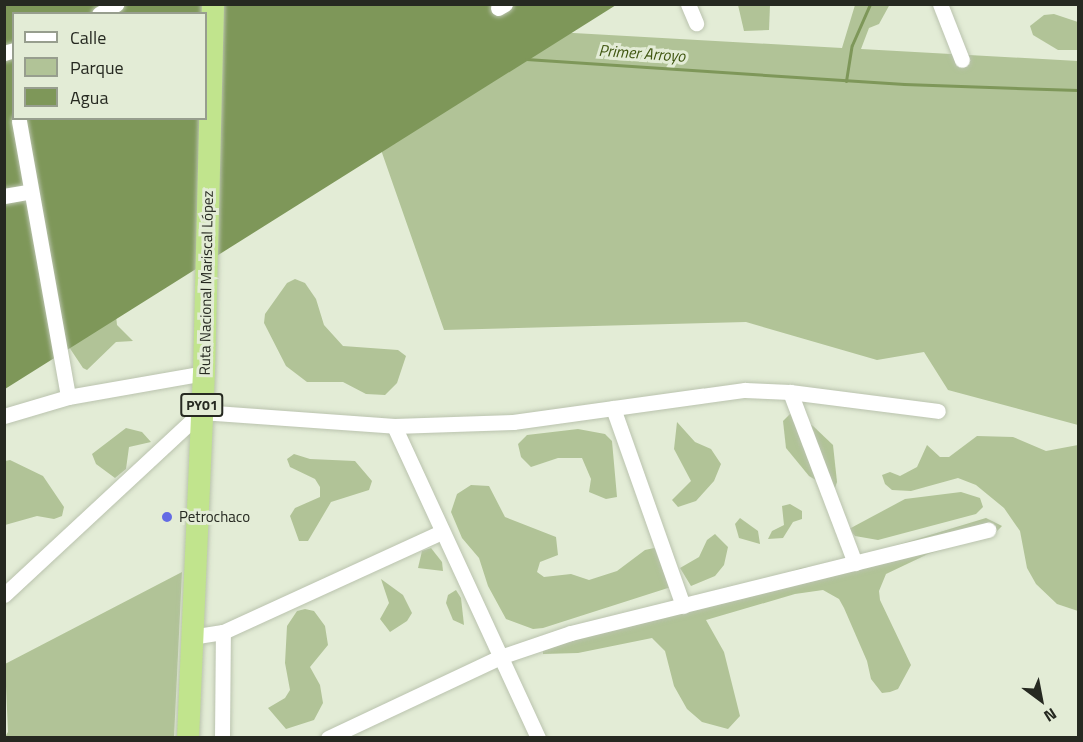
<!DOCTYPE html>
<meta charset="utf-8">
<style>
body{margin:0}
#map{position:relative;width:1083px;height:742px;overflow:hidden;background:#e3ecd6;font-family:"Titillium Web",sans-serif}
div>[style]{position:absolute}
.green>*{inset:0;background:#b1c397}
.water>*{inset:0;background:#7e9759}
.stream>*{height:3px;margin:-1.5px;padding:0 1.5px;transform-origin:1.5px;border-radius:1.5px;background:#7e9759}
.roads{filter:drop-shadow(0 0 2px #bac3ae) drop-shadow(0 0 2px #bac3ae)}
.minor>*{height:15px;margin:-7.5px;padding:0 7.5px;transform-origin:7.5px;border-radius:7.5px;background:#fff}
.highway>*{height:22px;margin:-11px;padding:0 11px;transform-origin:11px;border-radius:11px;background:#c1e48d}
.dots>*{width:16px;height:16px;translate:-50% -50%;box-sizing:border-box;border:3px solid #e3ecd6;border-radius:50%}
span{translate:-50% -50%;white-space:nowrap;text-align:center;line-height:1.15;-webkit-text-stroke:6px #e3ecd6;paint-order:stroke}
.shield-label span{padding:2px 4px;background:#e3ecd6;border:2px solid;border-radius:4px;-webkit-text-stroke-width:0}
.shield-label{font-size:14px;color:#262921;font-weight:700}
.street-label{font-size:15px;color:#262921}
.poi-label{font-size:15px;color:#262921}
.left{translate:0 -50%;text-align:left}
.water-label{font-size:16px;color:#3d540e;font-style:italic}
.frame{position:absolute;inset:0;border:6px solid #262921;pointer-events:none}
.legend{position:absolute;left:12px;top:12px;width:195px;height:108px;box-sizing:border-box;background:#e3ecd6;border:2px solid #979e8e;margin:0;padding:8px 10px;list-style:none;font-size:18px;color:#262921}
.legend li{display:flex;align-items:center;gap:12px;height:30px}
.legend b{width:30px;border:2px solid #979e8e}
.north{position:absolute;left:1011px;top:670px;width:60px;height:60px;-webkit-text-stroke:4px #e3ecd6;paint-order:stroke;rotate:148deg;font-size:16px;font-weight:700;line-height:24px;text-align:center;color:#262921}
.north::after{content:'';display:block;margin:auto;width:21px;height:27px;background:#262921;clip-path:polygon(50% 0,100% 100%,50% 72%,0 100%)}
</style>
<div id="map">
<div class="green">
<div style="clip-path:polygon(890px 4px,879px 24px,869px 28px,861px 49px,1078px 61px,1078px 425px,948px 390px,924px 352px,877px 360px,746px 322px,444px 330px,352px 67px,538px 31px,842px 48px,855px 5px)"></div>
<div style="clip-path:polygon(738px 5px,770px 5px,769px 30px,744px 31px)"></div>
<div style="clip-path:polygon(1054px 14px,1078px 22px,1078px 50px,1058px 50px,1033px 35px,1030px 26px,1044px 15px)"></div>
<div style="clip-path:polygon(295px 279px,305px 283px,316px 299px,324px 325px,343px 346px,398px 350px,406px 356px,397px 383px,385px 395px,366px 394px,343px 382px,307px 382px,286px 366px,264px 323px,265px 314px,287px 283px)"></div>
<div style="clip-path:polygon(115px 306px,117px 325px,133px 341px,116px 342px,87px 370px,83px 368px,65px 341px)"></div>
<div style="clip-path:polygon(790px 414px,813px 426px,833px 445px,837px 482px,834px 491px,809px 476px,786px 448px,783px 421px)"></div>
<div style="clip-path:polygon(677px 422px,695px 442px,711px 449px,721px 464px,714px 481px,696px 501px,678px 507px,672px 500px,691px 481px,674px 449px)"></div>
<div style="clip-path:polygon(126px 428px,142px 432px,151px 442px,129px 447px,126px 469px,115px 478px,96px 464px,92px 454px)"></div>
<div style="clip-path:polygon(578px 429px,605px 434px,612px 441px,617px 497px,606px 499px,589px 492px,591px 479px,582px 458px,558px 458px,531px 467px,521px 457px,518px 444px,527px 435px)"></div>
<div style="clip-path:polygon(977px 436px,1013px 437px,1046px 451px,1078px 445px,1078px 611px,1057px 604px,1036px 584px,1027px 568px,1020px 531px,1004px 508px,976px 485px,958px 478px,911px 491px,892px 490px,885px 484px,882px 475px,890px 472px,900px 476px,917px 467px,927px 445px,940px 457px,949px 457px)"></div>
<div style="clip-path:polygon(294px 454px,310px 459px,355px 461px,372px 481px,369px 490px,331px 502px,308px 541px,299px 541px,290px 516px,295px 508px,320px 497px,320px 487px,315px 479px,290px 467px,287px 459px)"></div>
<div style="clip-path:polygon(10px 460px,43px 476px,64px 507px,62px 516px,54px 519px,37px 516px,5px 525px,5px 461px)"></div>
<div style="clip-path:polygon(471px 485px,489px 486px,505px 517px,556px 537px,558px 555px,540px 562px,537px 572px,544px 577px,571px 574px,589px 580px,617px 571px,645px 550px,654px 548px,663px 553px,671px 587px,543px 628px,533px 629px,506px 619px,488px 586px,479px 558px,462px 538px,451px 512px,457px 494px)"></div>
<div style="clip-path:polygon(961px 492px,980px 498px,983px 507px,976px 514px,878px 540px,855px 536px,849px 529px,905px 499px)"></div>
<div style="clip-path:polygon(790px 504px,802px 511px,802px 519px,793px 522px,783px 538px,768px 539px,772px 531px,784px 525px,782px 506px)"></div>
<div style="clip-path:polygon(740px 518px,758px 531px,760px 544px,739px 538px,735px 524px)"></div>
<div style="clip-path:polygon(986px 518px,1002px 526px,995px 533px,928px 554px,886px 574px,879px 591px,880px 600px,911px 665px,898px 689px,890px 692px,882px 693px,871px 679px,867px 661px,844px 608px,839px 599px,823px 590px,795px 594px,706px 620px,724px 652px,740px 716px,728px 729px,702px 722px,687px 709px,674px 686px,665px 651px,652px 638px,578px 653px,543px 654px,543px 645px,737px 590px,801px 568px,838px 563px)"></div>
<div style="clip-path:polygon(715px 534px,728px 547px,724px 565px,715px 576px,691px 586px,680px 568px,699px 557px,707px 540px)"></div>
<div style="clip-path:polygon(431px 548px,442px 562px,443px 571px,418px 568px,422px 551px)"></div>
<div style="clip-path:polygon(182px 572px,174px 737px,5px 737px,8px 732px,5px 664px)"></div>
<div style="clip-path:polygon(381px 579px,403px 595px,412px 613px,407px 621px,390px 632px,380px 619px,389px 603px)"></div>
<div style="clip-path:polygon(456px 590px,461px 598px,464px 625px,453px 620px,446px 603px,448px 595px)"></div>
<div style="clip-path:polygon(305px 609px,314px 611px,325px 626px,328px 645px,310px 667px,320px 685px,323px 703px,314px 720px,286px 729px,268px 708px,285px 698px,290px 690px,285px 663px,287px 626px,297px 611px)"></div>
</div>
<div class="water">
<div style="clip-path:polygon(evenodd,5px 5px,616px 5px,5px 389px,5px 5px,14px 14px,206px 14px,206px 118px,14px 118px,14px 14px)"></div>
</div>
<div class="stream">
<div style="left:526px;top:59px;width:379px;rotate:3.8deg"></div>
<div style="left:904px;top:84px;width:174px;rotate:2deg"></div>
<div style="left:846px;top:81px;width:36px;rotate:-81deg"></div>
<div style="left:852px;top:45px;width:45px;rotate:-66.3deg"></div>
</div>
<div class="roads">
<div class="minor">
<div style="left:688px;top:4px;width:21px;rotate:67deg"></div>
<div style="left:940px;top:4px;width:60px;rotate:68.6deg"></div>
<div style="left:498px;top:8px;width:8px;rotate:-30deg"></div>
<div style="left:99px;top:14px;width:20px;rotate:-30deg"></div>
<div style="left:4px;top:53px;width:10px;rotate:-17deg"></div>
<div style="left:19px;top:121px;width:280px;rotate:79.9deg"></div>
<div style="left:4px;top:196px;width:27px;rotate:-10deg"></div>
<div style="left:790px;top:392px;width:183px;rotate:69.2deg"></div>
<div style="left:613px;top:408px;width:210px;rotate:70.5deg"></div>
<div style="left:4px;top:416px;width:67px;rotate:-16.5deg"></div>
<div style="left:68px;top:397px;width:138px;rotate:-10deg"></div>
<div style="left:394px;top:426px;width:344px;rotate:65.2deg"></div>
<div style="left:4px;top:595px;width:269px;rotate:-42.9deg"></div>
<div style="left:201px;top:412px;width:194px;rotate:4.1deg"></div>
<div style="left:394px;top:426px;width:119px;rotate:-1.9deg"></div>
<div style="left:513px;top:422px;width:234px;rotate:-7.9deg"></div>
<div style="left:745px;top:390px;width:45px;rotate:2.5deg"></div>
<div style="left:790px;top:392px;width:149px;rotate:7.3deg"></div>
<div style="left:191px;top:637px;width:32px;rotate:-9deg"></div>
<div style="left:223px;top:632px;width:240px;rotate:-24.6deg"></div>
<div style="left:222px;top:738px;width:106px;rotate:-89.5deg"></div>
<div style="left:328px;top:738px;width:190px;rotate:-25.2deg"></div>
<div style="left:500px;top:657px;width:75px;rotate:-18.7deg"></div>
<div style="left:571px;top:633px;width:430px;rotate:-13.9deg"></div>
</div>
<div class="highway">
<div style="left:188px;top:738px;width:365px;rotate:-87.5deg"></div>
<div style="left:204px;top:373px;width:369px;rotate:-88.6deg"></div>
</div>
</div>
<div class="dots">
<div style="left:167px;top:517px;background:#636be4"></div>
</div>
<div class="shield-label">
<span style="left:202px;top:405px">PY01</span>
</div>
<div class="street-label">
<span style="left:206px;top:283px;rotate:-89deg">Ruta Nacional Mariscal López</span>
</div>
<div class="poi-label">
<span class="left" style="left:179px;top:517px">Petrochaco</span>
</div>
<div class="water-label">
<span style="left:642px;top:53px;rotate:4deg">Primer Arroyo</span>
</div>
<div class="frame"></div>
<ul class="legend">
<li><b style="height:8px;background:#fff"></b>Calle</li>
<li><b style="height:16px;background:#b1c397"></b>Parque</li>
<li><b style="height:16px;background:#7e9759"></b>Agua</li>
</ul>
<div class="north">N</div>
</div>
